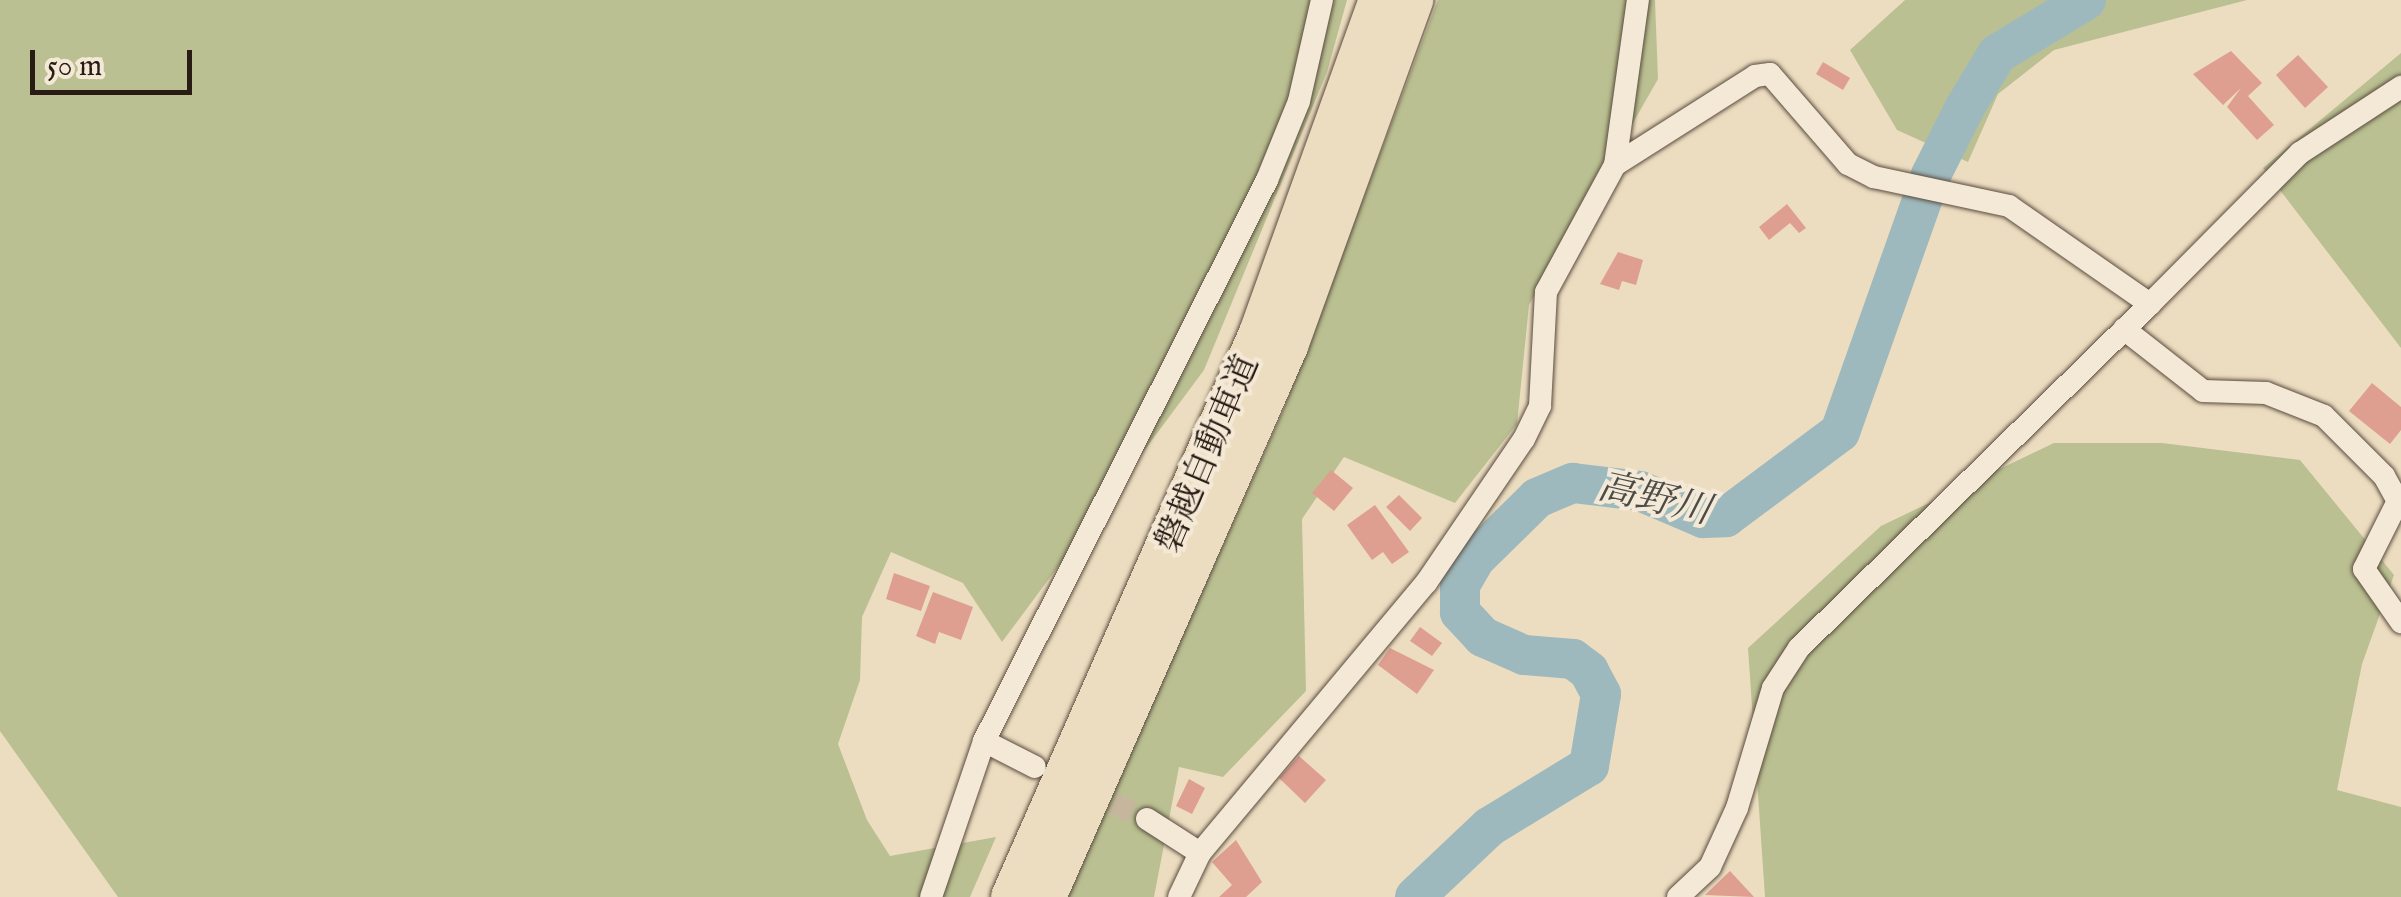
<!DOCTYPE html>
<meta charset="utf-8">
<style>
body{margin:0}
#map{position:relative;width:2401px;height:897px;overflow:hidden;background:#edddc0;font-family:"IM FELL English","Noto Serif JP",serif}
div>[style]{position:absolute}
.green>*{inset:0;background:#bac091}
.river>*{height:40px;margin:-20px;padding:0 20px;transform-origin:20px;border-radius:20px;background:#9eb9bd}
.building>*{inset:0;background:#de9e90}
.street-tunnel>*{height:22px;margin-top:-11px;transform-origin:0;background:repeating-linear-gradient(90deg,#c6b69e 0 22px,transparent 0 33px)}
.roads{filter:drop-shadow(0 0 2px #5a4c40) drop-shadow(0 0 2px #5a4c40)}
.street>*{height:22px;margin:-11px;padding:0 11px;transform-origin:11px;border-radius:11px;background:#f3e9d6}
.highway>*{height:40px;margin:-20px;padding:0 20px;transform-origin:20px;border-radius:20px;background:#edddc0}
span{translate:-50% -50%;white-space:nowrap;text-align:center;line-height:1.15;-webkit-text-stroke:8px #f3e9d6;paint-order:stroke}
.street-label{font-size:35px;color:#291c15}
.water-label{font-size:38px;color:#4c4b47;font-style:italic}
.scale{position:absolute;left:30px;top:50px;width:162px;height:45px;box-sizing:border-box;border:5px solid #291c15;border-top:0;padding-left:12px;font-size:30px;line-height:35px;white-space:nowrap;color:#291c15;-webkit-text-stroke:8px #f3e9d6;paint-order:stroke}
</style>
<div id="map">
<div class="green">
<div style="clip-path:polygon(0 0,1347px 0,1327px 72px,1204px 370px,1002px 642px,963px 583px,891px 552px,862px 617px,860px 680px,838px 744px,867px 820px,890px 856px,996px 837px,970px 897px,118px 897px,0 731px)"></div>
<div style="clip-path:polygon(1438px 0,1655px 0,1658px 79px,1529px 305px,1517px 424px,1455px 503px,1344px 457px,1302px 519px,1306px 691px,1223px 777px,1179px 767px,1154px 897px,1065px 897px,1283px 411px)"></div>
<div style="clip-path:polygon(1905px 0,2247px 0,2054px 50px,1998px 94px,1968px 162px,1897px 130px,1850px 50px)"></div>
<div style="clip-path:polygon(2401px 53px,2401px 348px,2263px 168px)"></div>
<div style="clip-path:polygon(2054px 443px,2162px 443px,2300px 460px,2394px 575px,2362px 664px,2337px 790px,2401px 807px,2401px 897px,1765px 897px,1748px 648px,1881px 526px)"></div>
</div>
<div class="river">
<div style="left:1415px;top:897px;width:102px;rotate:-43.4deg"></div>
<div style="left:1489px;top:827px;width:117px;rotate:-31.4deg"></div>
<div style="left:1589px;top:766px;width:73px;rotate:-80.5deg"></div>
<div style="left:1601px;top:694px;width:26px;rotate:-118deg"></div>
<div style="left:1589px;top:671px;width:20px;rotate:-143deg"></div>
<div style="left:1573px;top:659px;width:49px;rotate:-175.3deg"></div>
<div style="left:1524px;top:655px;width:45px;rotate:-156.3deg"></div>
<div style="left:1483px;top:637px;width:34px;rotate:-133deg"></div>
<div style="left:1460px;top:612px;width:27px;rotate:-90deg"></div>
<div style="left:1460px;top:585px;width:30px;rotate:-60deg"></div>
<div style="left:1475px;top:559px;width:87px;rotate:-44.5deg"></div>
<div style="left:1537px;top:498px;width:39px;rotate:-23deg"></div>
<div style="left:1573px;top:483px;width:67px;rotate:6.8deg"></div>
<div style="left:1640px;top:491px;width:69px;rotate:23.2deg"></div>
<div style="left:1703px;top:518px;width:23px;rotate:-2deg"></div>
<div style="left:1726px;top:517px;width:142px;rotate:-36.7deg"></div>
<div style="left:1840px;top:432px;width:273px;rotate:-70.5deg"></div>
<div style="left:1931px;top:175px;width:74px;rotate:-63.4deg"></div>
<div style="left:1964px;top:109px;width:64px;rotate:-59deg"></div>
<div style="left:1997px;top:54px;width:104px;rotate:-31.2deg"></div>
</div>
<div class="building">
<div style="clip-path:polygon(2231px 51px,2262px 83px,2248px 96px,2274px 125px,2257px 140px,2227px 107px,2241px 88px,2223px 105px,2193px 74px)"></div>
<div style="clip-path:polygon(2298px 55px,2328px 87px,2305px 108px,2276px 75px)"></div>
<div style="clip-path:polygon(1823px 62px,1850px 78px,1843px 90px,1816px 74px)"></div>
<div style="clip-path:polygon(1787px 204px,1806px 228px,1799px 233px,1790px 223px,1769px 240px,1759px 227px)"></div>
<div style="clip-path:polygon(1618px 252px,1643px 260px,1636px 285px,1622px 281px,1619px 290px,1600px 284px)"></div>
<div style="clip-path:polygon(2372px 383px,2401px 407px,2401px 430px,2390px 444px,2349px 411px)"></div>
<div style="clip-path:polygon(1331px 470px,1353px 488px,1334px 511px,1312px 493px)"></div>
<div style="clip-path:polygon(1399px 495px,1422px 518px,1410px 531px,1386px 507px)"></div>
<div style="clip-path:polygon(1375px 505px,1409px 552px,1392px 564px,1383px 552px,1372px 560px,1347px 525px)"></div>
<div style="clip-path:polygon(894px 573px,930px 586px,921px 611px,886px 599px)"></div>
<div style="clip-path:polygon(933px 592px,973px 607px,961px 640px,939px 632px,935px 644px,916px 636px)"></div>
<div style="clip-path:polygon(1420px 627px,1442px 643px,1432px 656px,1410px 641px)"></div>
<div style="clip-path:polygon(1390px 648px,1434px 670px,1417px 694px,1378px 665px)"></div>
<div style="clip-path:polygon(1299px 756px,1326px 780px,1305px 803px,1279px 778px)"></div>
<div style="clip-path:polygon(1189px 779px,1205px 788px,1192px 814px,1176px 806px)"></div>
<div style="clip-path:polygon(1236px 840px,1262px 882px,1246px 897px,1219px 897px,1232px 885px,1212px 862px)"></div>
<div style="clip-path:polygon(1730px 871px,1754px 897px,1705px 895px)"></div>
</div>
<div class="street-tunnel">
<div style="left:1083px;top:789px;width:71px;rotate:25.1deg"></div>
</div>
<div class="roads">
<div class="street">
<div style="left:1615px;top:165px;width:166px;rotate:-32.4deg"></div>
<div style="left:1755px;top:76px;width:15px;rotate:-8deg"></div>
<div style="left:1770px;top:74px;width:119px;rotate:49.1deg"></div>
<div style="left:1848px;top:164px;width:29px;rotate:27deg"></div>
<div style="left:1874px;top:177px;width:138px;rotate:12.1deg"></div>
<div style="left:2009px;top:206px;width:172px;rotate:34.8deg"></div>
<div style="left:2150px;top:304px;width:213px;rotate:-45.2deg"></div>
<div style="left:2300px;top:153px;width:121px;rotate:-33.2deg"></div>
<div style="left:2124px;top:329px;width:100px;rotate:38.1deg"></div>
<div style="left:2203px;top:391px;width:63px;rotate:1.8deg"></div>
<div style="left:2266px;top:393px;width:62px;rotate:21.6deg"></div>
<div style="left:2324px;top:416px;width:85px;rotate:45deg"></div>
<div style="left:2384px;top:476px;width:29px;rotate:61deg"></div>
<div style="left:2398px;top:501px;width:76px;rotate:116.6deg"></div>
<div style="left:2364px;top:569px;width:65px;rotate:55.1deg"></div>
<div style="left:984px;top:741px;width:628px;rotate:-63.23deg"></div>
<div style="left:1267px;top:180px;width:85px;rotate:-67.9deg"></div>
<div style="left:1299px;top:101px;width:104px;rotate:-77.2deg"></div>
<div style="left:1147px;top:819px;width:63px;rotate:32.7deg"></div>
<div style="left:931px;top:897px;width:165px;rotate:-71.2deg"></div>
<div style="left:984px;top:741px;width:57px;rotate:27deg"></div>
<div style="left:1179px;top:897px;width:49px;rotate:-64.5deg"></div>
<div style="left:1200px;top:853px;width:352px;rotate:-50.1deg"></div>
<div style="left:1426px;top:583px;width:174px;rotate:-55.8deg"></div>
<div style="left:1524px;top:439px;width:37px;rotate:-64deg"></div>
<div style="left:1540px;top:406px;width:114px;rotate:-87deg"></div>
<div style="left:1546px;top:292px;width:145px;rotate:-61.5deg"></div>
<div style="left:1615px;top:165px;width:167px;rotate:-82.1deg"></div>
<div style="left:1678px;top:897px;width:44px;rotate:-43.2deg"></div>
<div style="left:1710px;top:867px;width:65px;rotate:-65.4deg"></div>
<div style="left:1737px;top:808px;width:125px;rotate:-73.3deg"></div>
<div style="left:1773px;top:688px;width:48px;rotate:-57deg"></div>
<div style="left:1799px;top:648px;width:491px;rotate:-44.4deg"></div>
</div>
<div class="highway">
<div style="left:1011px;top:897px;width:616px;rotate:-66.26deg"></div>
<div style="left:1259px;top:333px;width:354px;rotate:-70.2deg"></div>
<div style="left:1046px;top:897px;width:602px;rotate:-66.29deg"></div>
<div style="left:1288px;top:346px;width:368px;rotate:-70.1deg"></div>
</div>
</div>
<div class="street-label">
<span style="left:1209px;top:454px;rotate:-67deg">磐越自動車道</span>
</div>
<div class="water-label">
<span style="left:1654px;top:501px;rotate:13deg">高野川</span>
</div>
<div class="scale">50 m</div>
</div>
